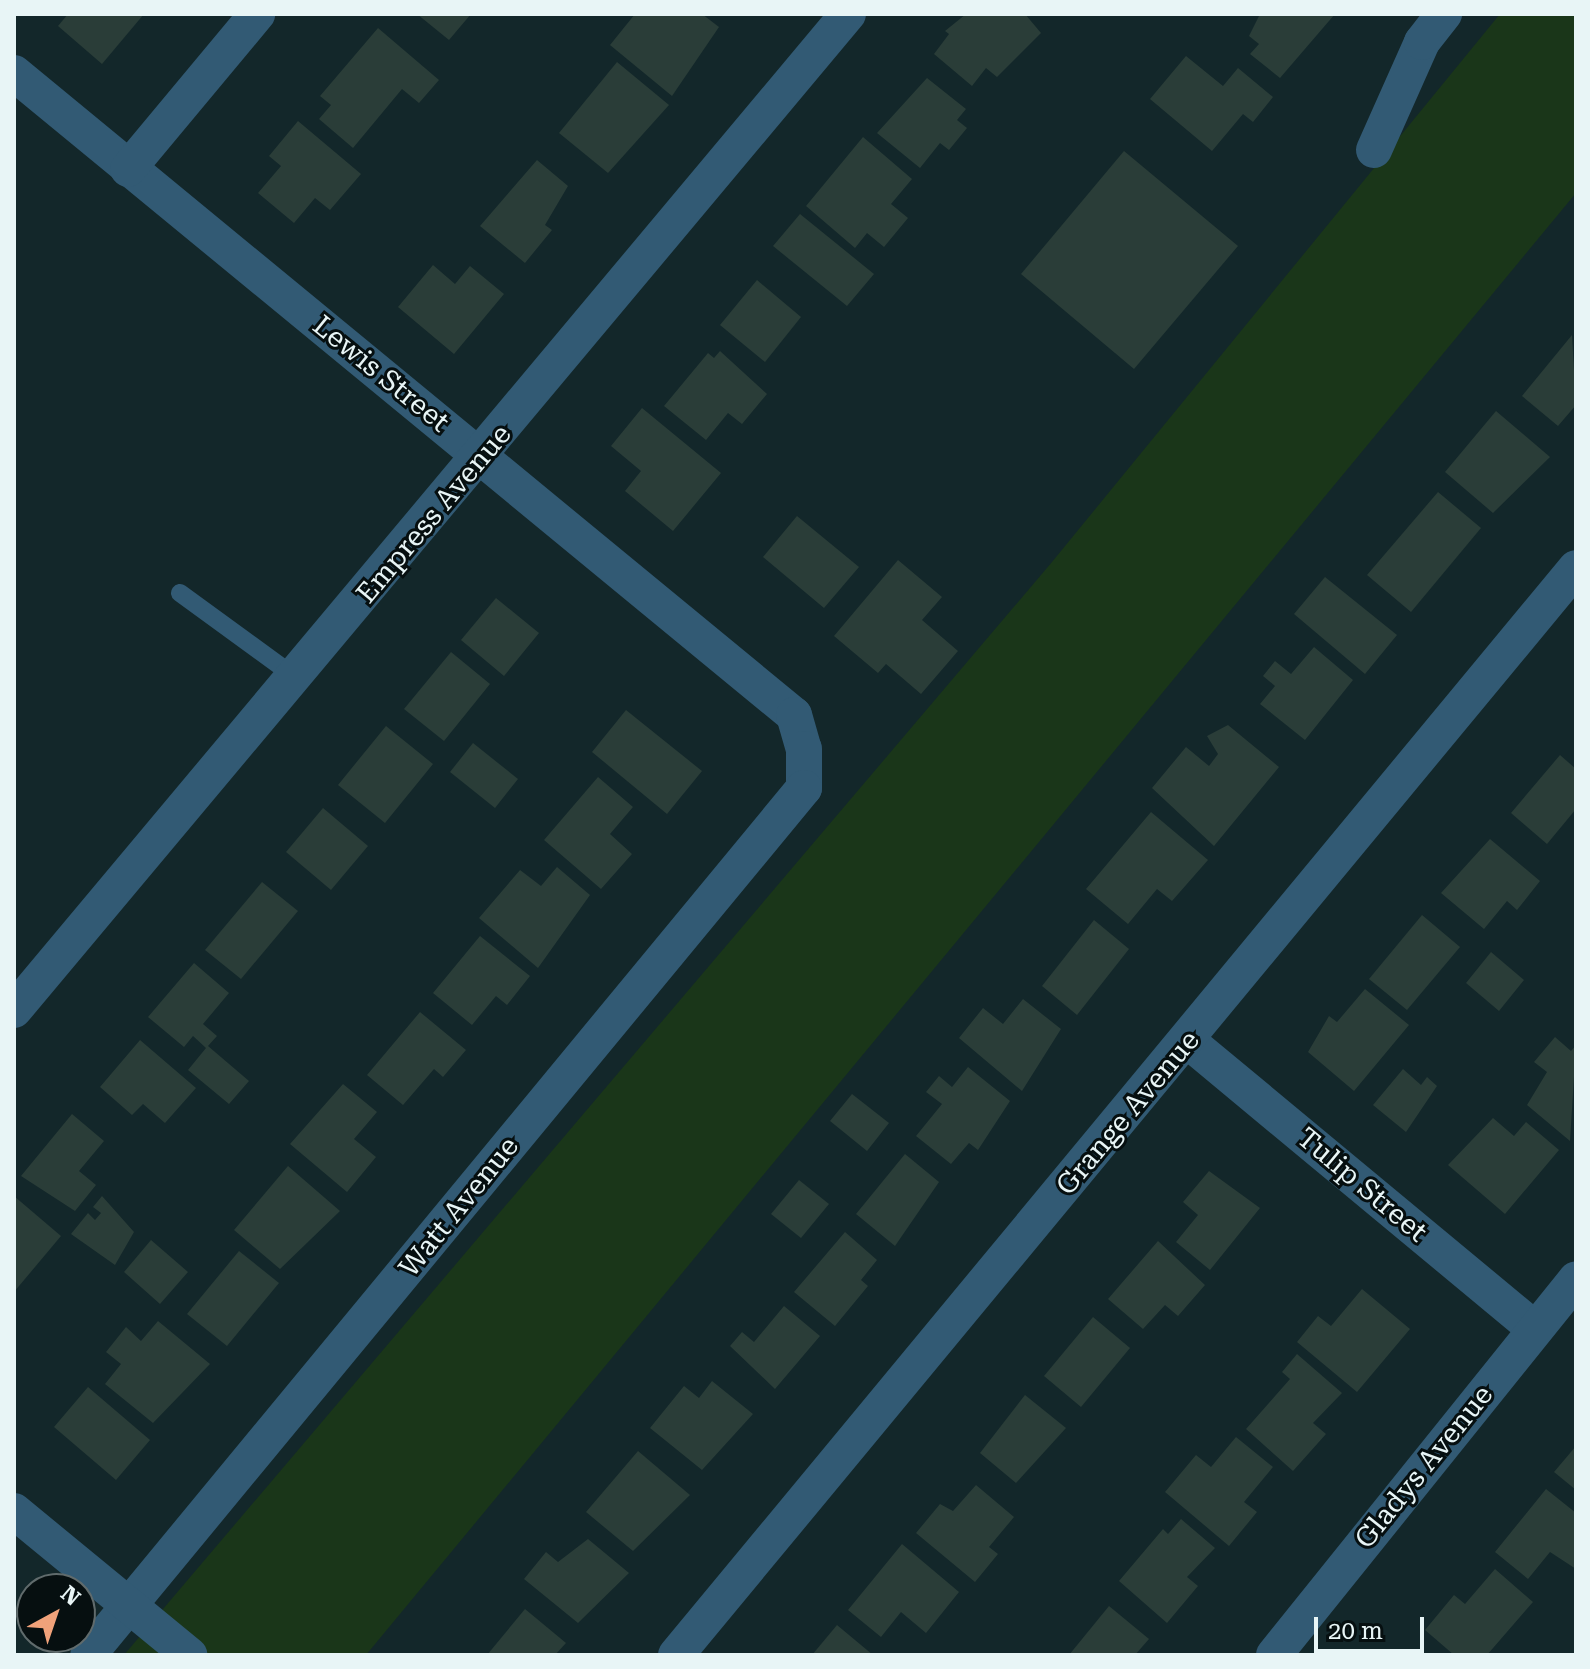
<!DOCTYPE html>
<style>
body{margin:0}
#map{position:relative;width:1590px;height:1669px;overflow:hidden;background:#13272a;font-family:"Roboto Serif",serif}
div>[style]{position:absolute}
.green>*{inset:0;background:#1a3619}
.building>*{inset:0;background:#2a3d38}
.lane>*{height:18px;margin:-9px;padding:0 9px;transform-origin:9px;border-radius:9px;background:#325a74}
.street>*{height:36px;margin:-18px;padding:0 18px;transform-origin:18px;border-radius:18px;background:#325a74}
span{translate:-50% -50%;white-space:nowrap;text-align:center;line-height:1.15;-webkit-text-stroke:6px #060f10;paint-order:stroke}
.street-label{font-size:28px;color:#e8f5f6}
.frame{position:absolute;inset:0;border:16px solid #e8f5f6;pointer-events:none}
.north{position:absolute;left:16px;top:1573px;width:80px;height:80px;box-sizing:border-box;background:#060f10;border:2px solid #606b6c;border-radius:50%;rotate:40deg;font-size:22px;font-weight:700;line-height:32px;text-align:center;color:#e8f5f6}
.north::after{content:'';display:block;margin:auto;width:28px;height:36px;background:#f0a27a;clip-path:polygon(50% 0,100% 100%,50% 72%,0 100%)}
.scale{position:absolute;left:1314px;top:1617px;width:110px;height:36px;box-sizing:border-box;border:4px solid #e8f5f6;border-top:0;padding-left:10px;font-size:24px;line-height:28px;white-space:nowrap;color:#e8f5f6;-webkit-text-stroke:6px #060f10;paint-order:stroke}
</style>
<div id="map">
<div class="green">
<div style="clip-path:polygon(1500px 14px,1576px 14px,1576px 193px,366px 1655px,124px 1655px,1052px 562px)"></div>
</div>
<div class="building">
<div style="clip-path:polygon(68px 14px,144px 14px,102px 64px,58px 26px)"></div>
<div style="clip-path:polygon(417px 14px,471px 14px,449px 40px)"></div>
<div style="clip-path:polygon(635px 14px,702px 14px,719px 27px,672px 96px,610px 45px)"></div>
<div style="clip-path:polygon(966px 14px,1025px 14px,1041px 33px,997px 77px,986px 68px,972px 86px,934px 54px,949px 34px,945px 31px)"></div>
<div style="clip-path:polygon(1260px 14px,1335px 14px,1280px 78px,1250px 54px,1259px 44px,1249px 36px)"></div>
<div style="clip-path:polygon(378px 28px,439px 80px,419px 103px,402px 89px,353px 148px,319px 119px,331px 105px,320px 96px)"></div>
<div style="clip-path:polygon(1186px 56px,1223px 86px,1238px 68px,1273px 97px,1253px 122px,1243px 114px,1212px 151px,1150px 99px)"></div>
<div style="clip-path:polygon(617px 62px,669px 105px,608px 173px,559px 133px)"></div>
<div style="clip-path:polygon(927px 78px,966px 109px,957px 120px,967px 128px,949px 150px,940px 143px,920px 168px,877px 133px)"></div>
<div style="clip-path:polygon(298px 121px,361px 174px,330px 210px,315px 198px,294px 223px,258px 193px,281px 166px,269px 156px)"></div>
<div style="clip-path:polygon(863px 137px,912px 179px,891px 204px,908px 218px,884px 247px,867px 233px,855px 248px,806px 206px)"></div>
<div style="clip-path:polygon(1124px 151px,1238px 246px,1134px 369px,1021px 274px)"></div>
<div style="clip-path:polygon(537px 160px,568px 186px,545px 225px,552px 230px,525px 263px,480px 226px)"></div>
<div style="clip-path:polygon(800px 214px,874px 274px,847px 306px,773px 246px)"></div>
<div style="clip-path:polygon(433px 265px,455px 284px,470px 266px,504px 294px,454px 354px,398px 307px)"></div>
<div style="clip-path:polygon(757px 280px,801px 317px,765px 362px,720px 325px)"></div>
<div style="clip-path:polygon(1572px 335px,1576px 405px,1558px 426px,1522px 396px)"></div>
<div style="clip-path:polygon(720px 351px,767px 394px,742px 424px,728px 413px,706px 440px,664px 406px,708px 353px,714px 358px)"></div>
<div style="clip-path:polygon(642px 408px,721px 473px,673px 531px,625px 491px,641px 471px,611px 446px)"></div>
<div style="clip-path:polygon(1496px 411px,1550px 457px,1493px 513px,1445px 472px)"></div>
<div style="clip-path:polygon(1438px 492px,1481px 528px,1411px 612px,1367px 575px)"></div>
<div style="clip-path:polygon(797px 516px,859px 567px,824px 608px,763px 557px)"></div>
<div style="clip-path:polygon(898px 560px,942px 597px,922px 620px,958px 651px,921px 694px,886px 664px,878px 673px,834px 636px)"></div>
<div style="clip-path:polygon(1325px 577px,1397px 635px,1365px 674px,1294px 614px)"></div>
<div style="clip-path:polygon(496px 598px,539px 633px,504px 676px,461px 640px)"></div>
<div style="clip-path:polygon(1314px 647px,1353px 680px,1305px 740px,1260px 704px,1275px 686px,1263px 676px,1275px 661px,1291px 674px)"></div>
<div style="clip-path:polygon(451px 652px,490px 684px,444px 741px,404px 709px)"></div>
<div style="clip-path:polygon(626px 710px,702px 771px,667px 814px,592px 752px)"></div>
<div style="clip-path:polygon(1228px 725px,1279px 767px,1214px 846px,1152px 788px,1186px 747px,1209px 766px,1218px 754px,1207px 736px)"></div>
<div style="clip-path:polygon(386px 726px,433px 764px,385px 823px,338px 785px)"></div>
<div style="clip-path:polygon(473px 743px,518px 779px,495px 808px,450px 772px)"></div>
<div style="clip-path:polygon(1560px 755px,1576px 769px,1576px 809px,1547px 844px,1511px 813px)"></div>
<div style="clip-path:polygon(598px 777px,633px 807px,610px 834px,632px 854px,601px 889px,544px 840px)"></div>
<div style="clip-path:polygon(323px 808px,368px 846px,331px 890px,286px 852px)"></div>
<div style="clip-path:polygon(1151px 812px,1208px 860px,1172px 901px,1157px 889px,1128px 924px,1086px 889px)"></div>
<div style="clip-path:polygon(1490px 839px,1540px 881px,1517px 910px,1507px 901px,1484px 929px,1441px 893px)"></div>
<div style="clip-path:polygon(557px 867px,590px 895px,538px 968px,479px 918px,520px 870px,541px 886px)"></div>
<div style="clip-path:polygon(262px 882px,298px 911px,241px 979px,205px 950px)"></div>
<div style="clip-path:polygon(1422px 915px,1460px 947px,1407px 1010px,1369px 979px)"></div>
<div style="clip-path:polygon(1094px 920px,1129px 949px,1077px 1015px,1042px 986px)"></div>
<div style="clip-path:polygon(480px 936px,530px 976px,507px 1005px,496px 996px,472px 1025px,433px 993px)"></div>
<div style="clip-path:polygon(1491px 952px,1524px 980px,1499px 1011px,1466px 983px)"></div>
<div style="clip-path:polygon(194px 963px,229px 993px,203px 1024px,217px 1036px,208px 1046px,249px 1081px,229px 1104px,188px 1070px,206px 1048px,193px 1036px,184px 1047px,148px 1017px)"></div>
<div style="clip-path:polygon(1365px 989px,1409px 1025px,1354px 1091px,1308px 1052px,1329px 1016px,1337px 1022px)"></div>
<div style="clip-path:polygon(1023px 999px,1061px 1029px,1022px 1091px,959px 1038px,983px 1008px,1003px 1024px)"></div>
<div style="clip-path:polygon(420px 1012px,466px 1050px,443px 1077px,434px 1069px,403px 1105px,367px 1075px)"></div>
<div style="clip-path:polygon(1555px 1037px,1571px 1051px,1576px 1045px,1570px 1141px,1527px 1105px,1547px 1072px,1534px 1062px)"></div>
<div style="clip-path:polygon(140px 1040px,196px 1088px,165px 1123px,143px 1104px,132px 1115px,100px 1087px)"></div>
<div style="clip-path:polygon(968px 1067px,1010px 1101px,978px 1150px,969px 1143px,951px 1164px,916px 1136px,942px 1104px,926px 1092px,939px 1076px,952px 1087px)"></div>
<div style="clip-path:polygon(1403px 1069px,1421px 1085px,1427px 1077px,1437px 1086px,1406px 1132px,1373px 1105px)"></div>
<div style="clip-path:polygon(343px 1084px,377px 1112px,354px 1139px,376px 1157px,347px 1192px,290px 1144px)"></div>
<div style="clip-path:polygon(852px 1094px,889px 1123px,867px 1151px,830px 1121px)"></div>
<div style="clip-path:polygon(72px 1114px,104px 1141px,79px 1171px,96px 1185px,75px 1211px,21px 1176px)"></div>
<div style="clip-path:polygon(1493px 1118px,1514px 1136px,1526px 1122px,1559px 1150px,1505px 1214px,1448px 1165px)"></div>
<div style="clip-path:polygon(905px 1154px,939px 1182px,895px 1246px,856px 1214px)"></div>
<div style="clip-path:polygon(288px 1166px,340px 1211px,280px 1269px,234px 1230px)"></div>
<div style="clip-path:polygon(1209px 1171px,1260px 1208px,1210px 1270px,1176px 1242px,1198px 1215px,1183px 1202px)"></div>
<div style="clip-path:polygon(799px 1180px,829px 1204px,801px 1238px,771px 1214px)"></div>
<div style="clip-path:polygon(14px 1196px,61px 1236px,14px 1292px)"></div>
<div style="clip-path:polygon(102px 1196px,134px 1232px,115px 1265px,71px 1234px,88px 1213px,95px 1220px,101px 1213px,93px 1207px)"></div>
<div style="clip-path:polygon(845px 1232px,877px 1260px,861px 1280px,868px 1286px,835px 1326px,794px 1292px)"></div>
<div style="clip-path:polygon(151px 1240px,188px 1272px,160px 1304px,124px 1272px)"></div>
<div style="clip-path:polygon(1158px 1241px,1205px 1285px,1178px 1316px,1165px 1305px,1143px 1329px,1108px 1299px)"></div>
<div style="clip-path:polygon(239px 1251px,279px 1283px,227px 1346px,187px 1314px)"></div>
<div style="clip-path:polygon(1362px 1289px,1410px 1329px,1357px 1392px,1297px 1342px,1318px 1316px,1331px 1326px)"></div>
<div style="clip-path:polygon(784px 1306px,820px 1336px,775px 1389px,730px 1346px,742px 1332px,754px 1342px)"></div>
<div style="clip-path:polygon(1093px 1317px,1130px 1348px,1081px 1407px,1044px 1376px)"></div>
<div style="clip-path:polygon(158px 1321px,210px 1364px,153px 1423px,105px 1384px,121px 1364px,106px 1352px,126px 1327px,141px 1341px)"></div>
<div style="clip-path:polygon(1297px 1354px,1342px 1393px,1313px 1423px,1326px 1434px,1293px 1471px,1246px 1429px,1290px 1379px,1282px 1372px)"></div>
<div style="clip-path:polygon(712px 1381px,753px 1414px,702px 1470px,650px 1428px,684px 1386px,699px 1398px)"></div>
<div style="clip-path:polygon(88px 1387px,150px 1440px,116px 1480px,54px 1427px)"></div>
<div style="clip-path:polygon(1025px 1395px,1066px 1428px,1016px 1483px,980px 1453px)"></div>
<div style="clip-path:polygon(1236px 1437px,1273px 1467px,1244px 1502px,1257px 1512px,1229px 1546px,1165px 1492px,1196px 1455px,1211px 1467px)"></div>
<div style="clip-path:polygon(1576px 1446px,1576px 1490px,1554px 1472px)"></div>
<div style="clip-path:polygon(638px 1451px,690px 1495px,633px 1551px,586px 1512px)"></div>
<div style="clip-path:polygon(976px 1485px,1014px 1517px,989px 1547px,998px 1554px,975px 1582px,916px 1533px,940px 1504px,953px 1511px)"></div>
<div style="clip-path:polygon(1546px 1489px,1576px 1513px,1576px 1569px,1550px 1552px,1528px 1579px,1495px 1552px)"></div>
<div style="clip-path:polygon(1181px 1519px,1215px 1548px,1187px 1577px,1198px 1586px,1167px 1623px,1119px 1581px,1163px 1529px,1168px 1534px)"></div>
<div style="clip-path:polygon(588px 1539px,629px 1573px,578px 1623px,524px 1579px,546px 1552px,558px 1562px)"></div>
<div style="clip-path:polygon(902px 1544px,959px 1592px,926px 1633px,901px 1612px,881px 1637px,848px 1610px)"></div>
<div style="clip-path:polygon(1495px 1569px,1533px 1602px,1487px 1655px,1454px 1655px,1425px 1630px,1454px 1595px,1465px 1604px)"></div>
<div style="clip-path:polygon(1109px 1606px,1149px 1639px,1135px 1655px,1069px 1655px)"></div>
<div style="clip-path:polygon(525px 1609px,566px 1643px,555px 1655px,487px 1655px)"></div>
<div style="clip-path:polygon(837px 1625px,873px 1655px,812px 1655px)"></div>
</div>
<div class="lane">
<div style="left:180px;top:593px;width:146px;rotate:36.1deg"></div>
</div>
<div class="street">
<div style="left:14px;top:73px;width:1010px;rotate:39.46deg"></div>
<div style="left:794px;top:715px;width:35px;rotate:74deg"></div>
<div style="left:804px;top:749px;width:39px;rotate:90deg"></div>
<div style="left:804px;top:788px;width:1124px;rotate:129.55deg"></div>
<div style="left:1374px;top:150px;width:118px;rotate:-66deg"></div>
<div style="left:1422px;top:42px;width:36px;rotate:-52deg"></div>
<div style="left:128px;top:169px;width:202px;rotate:-50.2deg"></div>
<div style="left:14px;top:1010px;width:1299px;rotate:-50.06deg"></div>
<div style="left:1188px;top:1041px;width:451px;rotate:39.7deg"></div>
<div style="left:14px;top:1511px;width:227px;rotate:39.4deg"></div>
<div style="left:676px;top:1655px;width:1411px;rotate:-50.38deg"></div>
<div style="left:1274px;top:1655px;width:482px;rotate:-51.2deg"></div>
</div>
<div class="street-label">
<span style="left:381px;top:374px;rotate:39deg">Lewis Street</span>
<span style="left:434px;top:514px;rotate:-50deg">Empress Avenue</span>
<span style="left:1128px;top:1113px;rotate:-50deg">Grange Avenue</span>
<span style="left:1362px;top:1185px;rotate:40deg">Tulip Street</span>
<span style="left:459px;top:1207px;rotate:-51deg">Watt Avenue</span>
<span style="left:1424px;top:1467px;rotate:-51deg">Gladys Avenue</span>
</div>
<div class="frame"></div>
<div class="north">N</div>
<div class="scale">20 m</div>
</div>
